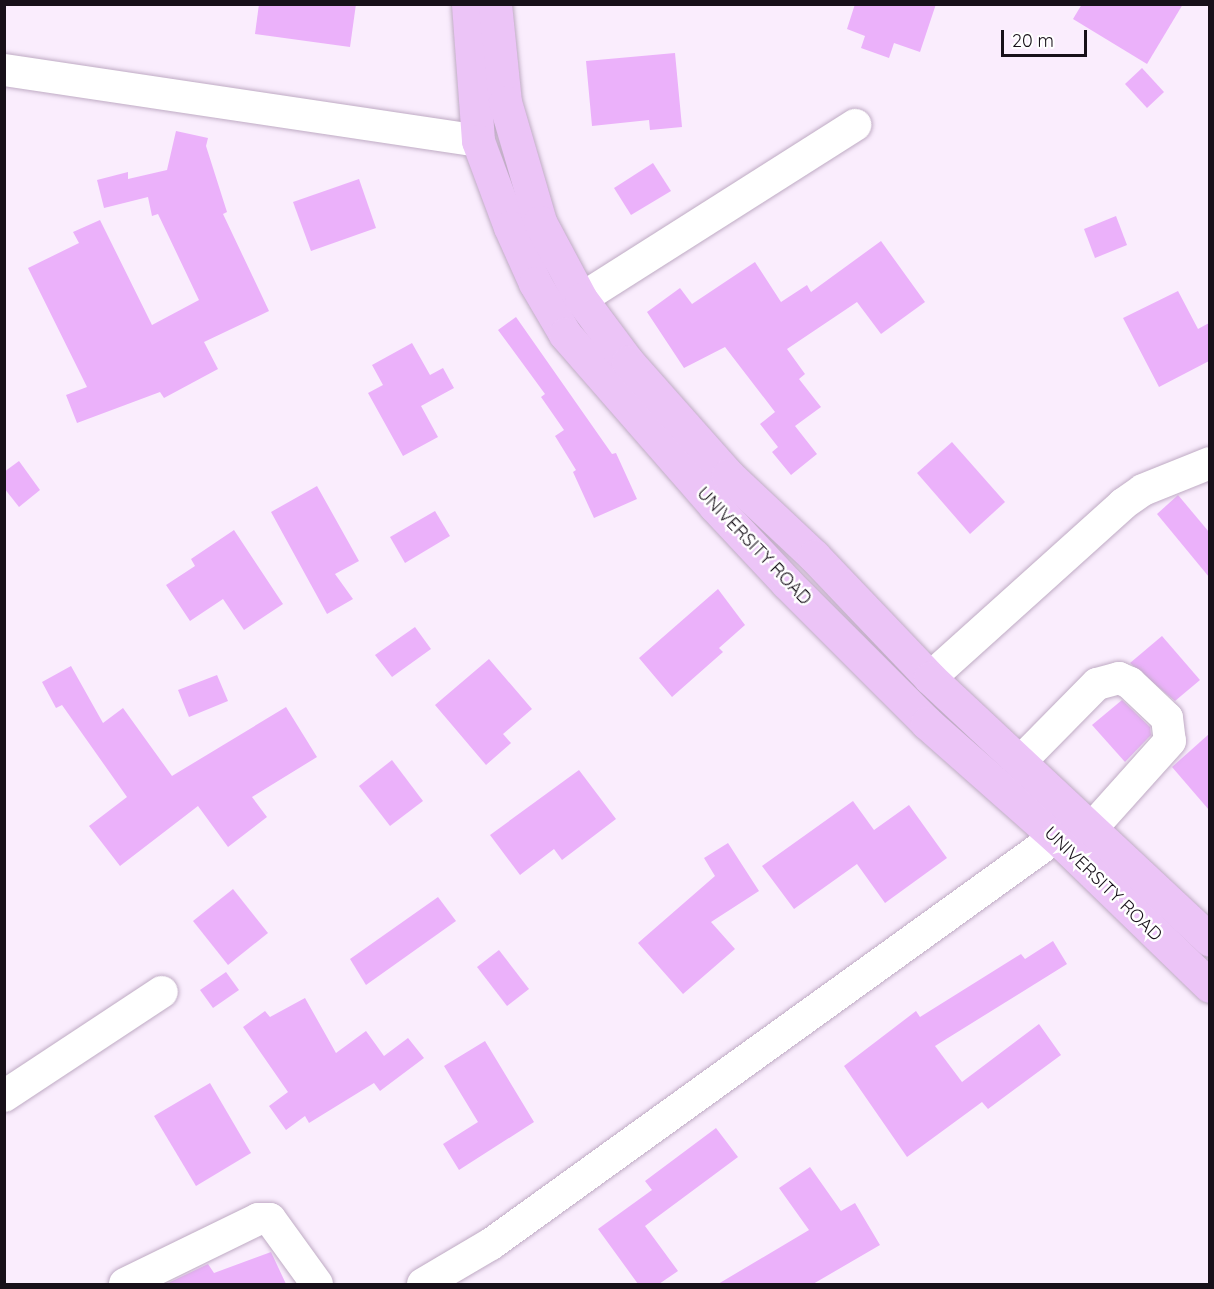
<!DOCTYPE html>
<style>
body{margin:0}
#map{position:relative;width:1214px;height:1289px;overflow:hidden;background:#faedfd;font-family:Quicksand,sans-serif}
div>[style]{position:absolute}
.building>*{inset:0;background:#ebb1fa}
.roads{filter:drop-shadow(0 0 2px #bfabc4) drop-shadow(0 0 2px #bfabc4)}
.minor>*{height:32px;margin:-16px;padding:0 16px;transform-origin:16px;border-radius:16px;background:#fff}
.major>*{height:33px;margin:-16.5px;padding:0 16.5px;transform-origin:16.5px;border-radius:16.5px;background:#ecc4f7}
span{translate:-50% -50%;white-space:nowrap;text-align:center;line-height:1.15;-webkit-text-stroke:5px #fff;paint-order:stroke}
.street-label{font-size:18px;color:#171019}
.frame{position:absolute;inset:0;border:6px solid #171019;pointer-events:none}
.scale{position:absolute;left:1001px;top:30px;width:86px;height:27px;box-sizing:border-box;border:3px solid #171019;border-top:0;padding-left:8px;font-size:18px;line-height:21px;white-space:nowrap;color:#171019;-webkit-text-stroke:4px #fff;paint-order:stroke}
</style>
<div id="map">
<div class="building">
<div style="clip-path:polygon(259px 4px,356px 4px,350px 47px,255px 34px)"></div>
<div style="clip-path:polygon(855px 4px,936px 4px,920px 52px,894px 43px,889px 58px,861px 48px,865px 36px,847px 29px)"></div>
<div style="clip-path:polygon(1082px 4px,1183px 4px,1147px 64px,1073px 19px)"></div>
<div style="clip-path:polygon(675px 53px,682px 127px,650px 130px,649px 120px,592px 126px,586px 61px)"></div>
<div style="clip-path:polygon(1142px 68px,1164px 92px,1147px 108px,1125px 84px)"></div>
<div style="clip-path:polygon(176px 131px,208px 138px,206px 146px,227px 212px,223px 214px,269px 311px,204px 342px,218px 369px,164px 398px,160px 392px,77px 423px,66px 395px,87px 387px,28px 268px,79px 243px,73px 232px,100px 220px,152px 325px,199px 300px,158px 214px,152px 216px,148px 197px,104px 208px,97px 180px,128px 172px,128px 179px,167px 170px)"></div>
<div style="clip-path:polygon(653px 163px,671px 191px,631px 215px,614px 188px)"></div>
<div style="clip-path:polygon(359px 179px,376px 228px,311px 251px,293px 202px)"></div>
<div style="clip-path:polygon(1116px 216px,1127px 245px,1095px 258px,1084px 229px)"></div>
<div style="clip-path:polygon(881px 241px,925px 302px,881px 334px,857px 302px,787px 349px,805px 374px,799px 379px,821px 407px,795px 426px,817px 454px,791px 475px,772px 452px,778px 447px,760px 424px,775px 412px,725px 347px,684px 368px,647px 312px,680px 288px,692px 304px,755px 262px,781px 302px,807px 285px,811px 292px)"></div>
<div style="clip-path:polygon(1178px 291px,1198px 329px,1209px 323px,1209px 361px,1159px 387px,1123px 318px)"></div>
<div style="clip-path:polygon(516px 317px,612px 454px,616px 453px,637px 499px,594px 518px,573px 472px,576px 470px,555px 436px,564px 430px,541px 397px,545px 394px,498px 330px)"></div>
<div style="clip-path:polygon(412px 343px,430px 375px,443px 368px,454px 388px,421px 406px,438px 437px,403px 456px,368px 393px,383px 385px,372px 365px)"></div>
<div style="clip-path:polygon(952px 442px,1005px 502px,970px 534px,917px 473px)"></div>
<div style="clip-path:polygon(19px 461px,40px 490px,19px 507px,4px 488px,4px 472px)"></div>
<div style="clip-path:polygon(317px 486px,359px 561px,335px 574px,353px 599px,327px 614px,271px 512px)"></div>
<div style="clip-path:polygon(1178px 495px,1209px 532px,1209px 577px,1157px 514px)"></div>
<div style="clip-path:polygon(435px 511px,450px 536px,405px 563px,390px 537px)"></div>
<div style="clip-path:polygon(234px 530px,283px 604px,244px 630px,223px 599px,190px 621px,166px 585px,195px 566px,191px 559px)"></div>
<div style="clip-path:polygon(718px 589px,745px 625px,719px 648px,723px 652px,672px 697px,639px 658px)"></div>
<div style="clip-path:polygon(415px 627px,431px 649px,392px 677px,375px 655px)"></div>
<div style="clip-path:polygon(1162px 636px,1200px 680px,1175px 701px,1130px 663px)"></div>
<div style="clip-path:polygon(489px 659px,532px 709px,503px 734px,511px 743px,486px 765px,435px 705px)"></div>
<div style="clip-path:polygon(71px 666px,103px 723px,123px 708px,172px 776px,286px 707px,317px 757px,252px 797px,267px 817px,228px 847px,198px 806px,120px 866px,89px 826px,127px 797px,62px 705px,56px 708px,42px 682px)"></div>
<div style="clip-path:polygon(217px 675px,228px 701px,189px 717px,178px 690px)"></div>
<div style="clip-path:polygon(1122px 700px,1150px 727px,1151px 735px,1125px 762px,1092px 725px)"></div>
<div style="clip-path:polygon(1209px 734px,1209px 810px,1172px 767px)"></div>
<div style="clip-path:polygon(392px 760px,423px 801px,390px 826px,359px 786px)"></div>
<div style="clip-path:polygon(579px 770px,616px 819px,562px 860px,554px 849px,520px 875px,490px 835px)"></div>
<div style="clip-path:polygon(853px 801px,874px 830px,909px 805px,947px 858px,885px 903px,857px 864px,794px 909px,762px 866px)"></div>
<div style="clip-path:polygon(728px 843px,759px 891px,711px 922px,735px 949px,683px 994px,638px 943px,715px 876px,704px 858px)"></div>
<div style="clip-path:polygon(233px 889px,268px 933px,228px 965px,193px 921px)"></div>
<div style="clip-path:polygon(438px 897px,456px 921px,366px 985px,350px 959px)"></div>
<div style="clip-path:polygon(1053px 941px,1067px 964px,935px 1046px,962px 1082px,1039px 1024px,1061px 1055px,988px 1109px,982px 1102px,907px 1157px,844px 1066px,916px 1011px,920px 1017px,1021px 954px,1025px 959px)"></div>
<div style="clip-path:polygon(499px 950px,529px 989px,507px 1006px,477px 967px)"></div>
<div style="clip-path:polygon(226px 972px,239px 990px,213px 1008px,200px 990px)"></div>
<div style="clip-path:polygon(305px 998px,336px 1053px,366px 1031px,384px 1056px,408px 1038px,424px 1058px,380px 1091px,374px 1083px,309px 1123px,305px 1116px,286px 1130px,269px 1106px,288px 1092px,243px 1027px,265px 1011px,270px 1017px)"></div>
<div style="clip-path:polygon(485px 1041px,534px 1122px,459px 1170px,443px 1144px,478px 1122px,444px 1066px)"></div>
<div style="clip-path:polygon(210px 1083px,251px 1153px,196px 1186px,154px 1116px)"></div>
<div style="clip-path:polygon(716px 1128px,738px 1157px,645px 1226px,678px 1271px,659px 1284px,638px 1284px,598px 1229px,652px 1190px,645px 1181px)"></div>
<div style="clip-path:polygon(810px 1167px,841px 1211px,855px 1203px,880px 1245px,813px 1284px,718px 1284px,809px 1230px,779px 1188px)"></div>
<div style="clip-path:polygon(271px 1252px,286px 1284px,166px 1284px,208px 1264px,214px 1273px)"></div>
</div>
<div class="roads">
<div class="minor">
<div style="left:4px;top:70px;width:479px;rotate:8.5deg"></div>
<div style="left:581px;top:299px;width:325px;rotate:-32.4deg"></div>
<div style="left:930px;top:678px;width:260px;rotate:-42deg"></div>
<div style="left:1123px;top:504px;width:24px;rotate:-35deg"></div>
<div style="left:1143px;top:490px;width:72px;rotate:-21.9deg"></div>
<div style="left:1021px;top:761px;width:108px;rotate:-45.4deg"></div>
<div style="left:1097px;top:684px;width:23px;rotate:-15deg"></div>
<div style="left:1119px;top:678px;width:12px;rotate:24deg"></div>
<div style="left:1130px;top:683px;width:51px;rotate:43.4deg"></div>
<div style="left:1167px;top:718px;width:23px;rotate:83deg"></div>
<div style="left:1170px;top:741px;width:117px;rotate:131.9deg"></div>
<div style="left:4px;top:1096px;width:189px;rotate:-33.4deg"></div>
<div style="left:125px;top:1284px;width:148px;rotate:-26deg"></div>
<div style="left:258px;top:1219px;width:12px"></div>
<div style="left:270px;top:1219px;width:80px;rotate:54.1deg"></div>
<div style="left:423px;top:1284px;width:79px;rotate:-30.5deg"></div>
<div style="left:491px;top:1244px;width:696px;rotate:-35.77deg"></div>
</div>
<div class="major">
<div style="left:468px;top:4px;width:137px;rotate:85.8deg"></div>
<div style="left:478px;top:141px;width:92px;rotate:69.6deg"></div>
<div style="left:510px;top:227px;width:61px;rotate:65.9deg"></div>
<div style="left:535px;top:283px;width:59px;rotate:59.5deg"></div>
<div style="left:565px;top:334px;width:228px;rotate:48.9deg"></div>
<div style="left:715px;top:506px;width:105px;rotate:46.9deg"></div>
<div style="left:787px;top:583px;width:198px;rotate:45deg"></div>
<div style="left:927px;top:723px;width:172px;rotate:41.5deg"></div>
<div style="left:1056px;top:837px;width:214px;rotate:44.1deg"></div>
<div style="left:495px;top:4px;width:99px;rotate:84.2deg"></div>
<div style="left:505px;top:102px;width:125px;rotate:73.7deg"></div>
<div style="left:540px;top:222px;width:87px;rotate:62deg"></div>
<div style="left:581px;top:299px;width:79px;rotate:53.3deg"></div>
<div style="left:628px;top:362px;width:151px;rotate:48.5deg"></div>
<div style="left:728px;top:475px;width:118px;rotate:43.3deg"></div>
<div style="left:814px;top:556px;width:168px;rotate:46.4deg"></div>
<div style="left:930px;top:678px;width:383px;rotate:43.1deg"></div>
</div>
</div>
<div class="street-label">
<span style="left:754px;top:546px;rotate:46deg">UNIVERSITY ROAD</span>
<span style="left:1103px;top:884px;rotate:44deg">UNIVERSITY ROAD</span>
</div>
<div class="frame"></div>
<div class="scale">20 m</div>
</div>
